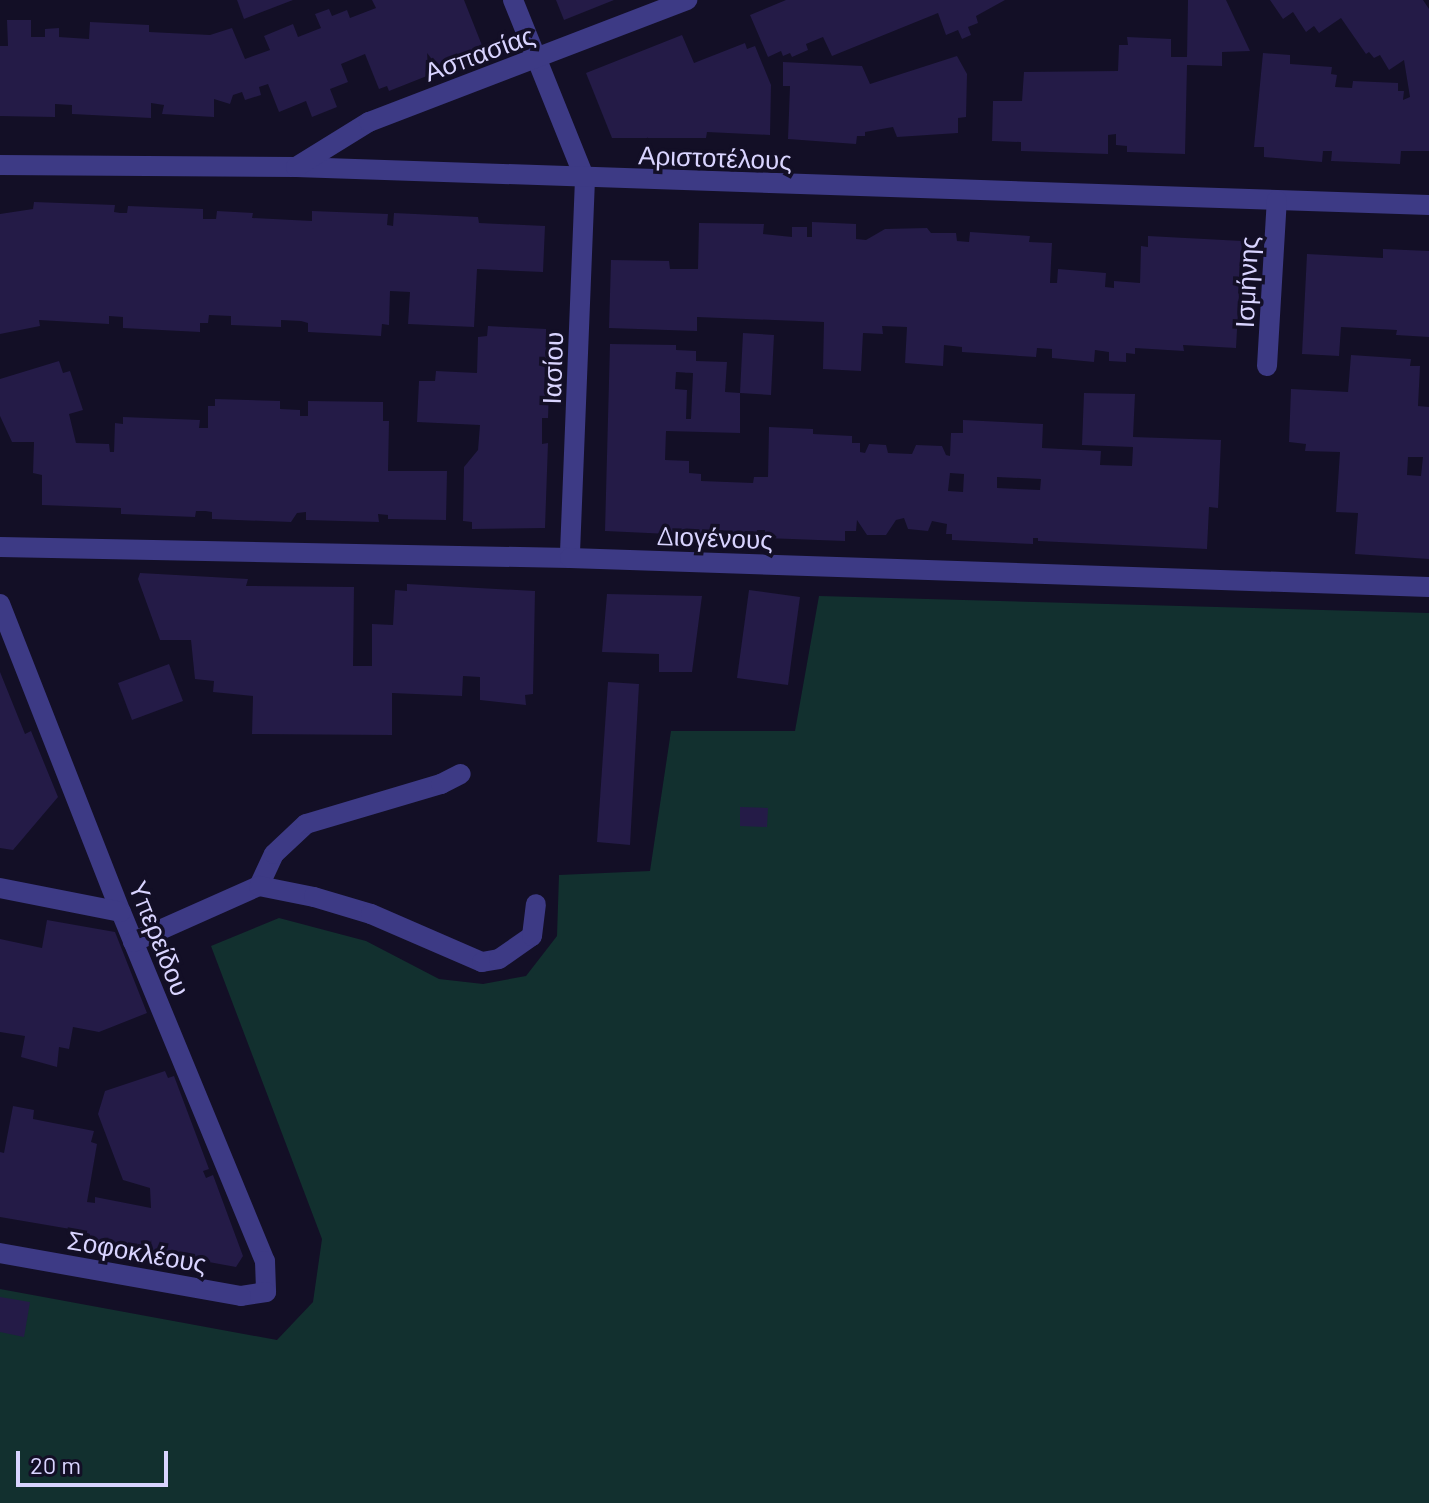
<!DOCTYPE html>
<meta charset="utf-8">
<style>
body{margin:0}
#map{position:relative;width:1429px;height:1503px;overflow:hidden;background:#130f26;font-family:Barlow,sans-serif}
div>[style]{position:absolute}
.green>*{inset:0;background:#12302f}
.building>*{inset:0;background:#241b47}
.street>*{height:20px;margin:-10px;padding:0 10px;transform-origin:10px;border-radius:10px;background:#3d3a85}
span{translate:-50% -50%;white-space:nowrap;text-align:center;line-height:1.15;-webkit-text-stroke:7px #130f26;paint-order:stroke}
.street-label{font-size:26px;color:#d9d4ff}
.scale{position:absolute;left:16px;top:1451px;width:152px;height:36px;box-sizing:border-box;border:4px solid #d9d4ff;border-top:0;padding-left:10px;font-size:24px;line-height:28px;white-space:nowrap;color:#d9d4ff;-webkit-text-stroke:6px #130f26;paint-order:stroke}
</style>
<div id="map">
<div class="green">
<div style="clip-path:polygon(819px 596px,1429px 613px,1429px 1503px,0 1503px,0 1289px,277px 1340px,313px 1302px,322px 1239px,211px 946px,279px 918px,366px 941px,439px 979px,483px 984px,526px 976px,557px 936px,559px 875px,650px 871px,671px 731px,795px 731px)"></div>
</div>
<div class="building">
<div style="clip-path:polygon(237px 0,293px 0,244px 19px)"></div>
<div style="clip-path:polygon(372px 0,464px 0,485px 53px,389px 91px,387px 86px,379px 89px,365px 54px,341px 64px,348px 82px,330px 89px,337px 107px,312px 117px,306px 101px,279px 112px,268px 84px,259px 87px,261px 95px,245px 100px,242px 92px,233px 95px,230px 104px,214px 99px,214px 117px,162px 114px,164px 105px,151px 103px,151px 118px,72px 114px,72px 105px,55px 104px,55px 117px,0 116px,0 46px,8px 46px,7px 20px,31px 20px,31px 37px,45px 37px,45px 29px,59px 28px,59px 37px,89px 39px,90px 22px,149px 25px,149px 32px,210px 35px,232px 28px,245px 59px,270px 50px,264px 36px,293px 24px,298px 37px,321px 28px,315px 14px,329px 9px,332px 16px,347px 10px,350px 18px,376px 8px)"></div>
<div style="clip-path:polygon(556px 0,614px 0,564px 20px)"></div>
<div style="clip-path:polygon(786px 0,1005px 0,976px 16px,978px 23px,968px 27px,971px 35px,962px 39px,958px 30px,946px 35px,938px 13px,832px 56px,823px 37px,806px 44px,808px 50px,792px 57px,790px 53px,783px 56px,781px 51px,768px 57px,750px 15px)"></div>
<div style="clip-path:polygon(1188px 0,1226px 0,1250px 51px,1222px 52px,1222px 66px,1187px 65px,1185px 154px,1127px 152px,1127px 146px,1116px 145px,1116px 134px,1108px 135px,1108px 154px,1021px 151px,1021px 142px,992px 141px,993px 101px,1022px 101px,1024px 72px,1118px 71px,1119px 45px,1128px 45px,1127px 37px,1171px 39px,1171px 57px,1187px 57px)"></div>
<div style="clip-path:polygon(1270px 0,1423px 0,1429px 9px,1429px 151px,1401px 151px,1400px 164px,1331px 161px,1332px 151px,1323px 151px,1322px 162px,1264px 157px,1264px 147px,1254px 147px,1263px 53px,1290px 55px,1290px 64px,1332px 67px,1331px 74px,1337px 75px,1335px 87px,1352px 88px,1353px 81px,1398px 83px,1398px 91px,1404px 91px,1403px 100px,1410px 97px,1404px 60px,1389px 70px,1380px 55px,1374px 58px,1369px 52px,1366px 54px,1341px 18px,1319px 33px,1314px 26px,1306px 32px,1293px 12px,1283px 19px)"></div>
<div style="clip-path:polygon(682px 35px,694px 63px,745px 43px,747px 49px,755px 46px,771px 85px,770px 135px,707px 132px,706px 138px,612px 138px,586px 73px)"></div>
<div style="clip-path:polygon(957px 56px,967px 74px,966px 117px,958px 118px,958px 133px,897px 137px,893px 127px,865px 132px,865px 136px,857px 136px,856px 144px,788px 139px,790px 86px,783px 86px,783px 62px,862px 66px,870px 84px)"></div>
<div style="clip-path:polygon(34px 202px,115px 205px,114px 212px,120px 213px,127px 213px,128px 206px,203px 209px,203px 219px,216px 219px,217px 211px,253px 213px,252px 218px,312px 221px,312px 211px,388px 214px,387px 225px,393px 226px,394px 213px,478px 217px,479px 223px,545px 226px,543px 272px,477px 269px,474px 327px,408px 324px,410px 292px,390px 291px,389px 325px,382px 324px,381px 336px,308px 332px,308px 323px,301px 321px,281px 320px,281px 327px,231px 325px,231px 316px,209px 315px,208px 323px,200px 323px,200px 332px,123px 328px,123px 317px,109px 316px,109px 324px,39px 320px,40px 326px,0 334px,0 214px,33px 209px)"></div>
<div style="clip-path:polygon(812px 222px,856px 224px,856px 239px,866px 240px,885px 229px,927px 228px,931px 233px,956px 233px,957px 241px,969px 242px,970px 232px,1030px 236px,1029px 242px,1052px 243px,1050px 283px,1057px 283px,1058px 269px,1106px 273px,1105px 287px,1114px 288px,1114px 281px,1140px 283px,1141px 246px,1148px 247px,1148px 236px,1242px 241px,1236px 348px,1183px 345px,1184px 351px,1135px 348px,1135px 354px,1126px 353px,1126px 362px,1109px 361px,1109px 352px,1095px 350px,1094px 362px,1052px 358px,1052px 349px,1037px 348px,1036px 357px,962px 352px,962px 347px,944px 345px,943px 366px,905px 363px,907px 327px,882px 326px,883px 334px,863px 333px,861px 371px,823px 369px,824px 322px,697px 317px,697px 331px,609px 328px,611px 260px,669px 261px,670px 269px,698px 269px,699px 223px,764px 224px,763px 234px,792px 237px,792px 227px,807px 227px,807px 237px,812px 237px)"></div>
<div style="clip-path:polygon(1383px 249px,1429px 251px,1429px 337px,1396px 335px,1397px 330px,1341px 327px,1339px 356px,1302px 354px,1307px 254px,1383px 258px)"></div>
<div style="clip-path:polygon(488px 326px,546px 329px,546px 335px,551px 335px,548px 418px,542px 418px,542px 444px,548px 443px,545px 528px,472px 529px,472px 522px,463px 521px,464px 467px,478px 450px,480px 425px,417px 422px,419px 381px,435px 381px,436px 371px,477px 373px,478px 337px,487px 336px)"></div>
<div style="clip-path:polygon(743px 333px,774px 335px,771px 395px,740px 393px)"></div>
<div style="clip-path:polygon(evenodd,610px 344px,676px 345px,676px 350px,696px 351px,696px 361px,727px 362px,725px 392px,740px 393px,740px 433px,666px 431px,665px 460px,689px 461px,689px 473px,701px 474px,701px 481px,753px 483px,754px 477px,768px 477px,769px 427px,813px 429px,813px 434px,852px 436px,852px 443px,860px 443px,860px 452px,865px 453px,869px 444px,886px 445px,888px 453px,912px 454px,916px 445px,942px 446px,946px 455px,950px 456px,951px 433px,963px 433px,963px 420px,1043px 424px,1042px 448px,1101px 451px,1100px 465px,1132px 466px,1133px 447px,1082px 445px,1084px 393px,1135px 394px,1133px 437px,1221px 440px,1218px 508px,1209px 507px,1207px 549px,1038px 541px,1038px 538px,1033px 538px,1033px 544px,952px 540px,952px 534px,946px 534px,947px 524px,932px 521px,928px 531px,908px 529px,904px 518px,896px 520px,886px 535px,867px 535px,857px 520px,856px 531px,845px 531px,845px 541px,765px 538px,765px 530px,757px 530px,756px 538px,605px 531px,610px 344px,676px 372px,693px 373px,691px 419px,686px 419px,687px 390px,675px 389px,676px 372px,610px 344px,950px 473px,964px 474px,963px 492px,948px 491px,950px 473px,610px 344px,997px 477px,1041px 479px,1040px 490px,997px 488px,997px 477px)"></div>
<div style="clip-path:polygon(evenodd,1351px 355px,1411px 359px,1410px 366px,1420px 366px,1418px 406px,1429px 407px,1429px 559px,1355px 554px,1358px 513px,1336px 512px,1340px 452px,1305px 451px,1306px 444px,1289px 442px,1291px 389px,1348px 392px,1351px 355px,1408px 457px,1423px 457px,1421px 476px,1407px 475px,1408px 457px)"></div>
<div style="clip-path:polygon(59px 361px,63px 373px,70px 371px,83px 410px,69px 414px,76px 443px,109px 444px,110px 452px,114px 452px,115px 423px,123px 424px,123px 417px,200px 420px,199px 428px,208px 428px,208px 406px,215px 406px,215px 399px,280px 401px,280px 409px,300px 410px,300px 416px,308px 416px,308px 401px,383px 402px,383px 421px,389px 421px,388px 471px,447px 471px,446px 520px,388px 519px,388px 515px,378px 514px,379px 522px,306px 520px,306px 512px,297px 513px,291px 522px,212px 519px,212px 512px,205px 511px,196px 511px,195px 517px,121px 514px,121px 508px,42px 505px,42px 475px,33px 473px,34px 442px,12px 442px,0 416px,0 379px)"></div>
<div style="clip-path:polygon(140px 573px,248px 579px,246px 586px,253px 586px,354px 587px,353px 666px,372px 666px,372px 624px,393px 625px,395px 590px,407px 591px,407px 584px,535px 591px,533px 694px,525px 695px,526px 705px,480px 700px,480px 677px,463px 676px,462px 696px,392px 693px,392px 735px,252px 734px,253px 696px,213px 692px,214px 681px,195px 679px,191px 640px,160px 640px,138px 579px)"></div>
<div style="clip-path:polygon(749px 590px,800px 597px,788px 685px,737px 678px)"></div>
<div style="clip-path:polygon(607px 594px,702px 596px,692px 672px,659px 672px,659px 654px,602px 652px)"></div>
<div style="clip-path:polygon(169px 664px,183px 701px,132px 720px,118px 683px)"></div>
<div style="clip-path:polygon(0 672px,25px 734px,31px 731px,58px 797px,13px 850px,0 848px)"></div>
<div style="clip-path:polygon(608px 682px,639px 684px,630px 845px,597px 842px)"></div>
<div style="clip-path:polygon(740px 807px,768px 808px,767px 827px,740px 826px)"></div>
<div style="clip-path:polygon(47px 920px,115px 932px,147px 1013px,99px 1032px,73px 1027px,69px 1049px,59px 1047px,57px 1067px,21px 1057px,25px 1036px,0 1032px,0 939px,42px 948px)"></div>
<div style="clip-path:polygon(165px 1071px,168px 1078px,174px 1076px,209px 1169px,203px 1171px,206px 1178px,213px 1175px,243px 1256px,236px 1267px,89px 1240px,90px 1234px,82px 1231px,0 1217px,0 1152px,4px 1153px,13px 1106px,34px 1110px,33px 1119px,94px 1131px,91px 1142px,97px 1144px,87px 1202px,95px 1203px,95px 1197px,151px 1208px,150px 1188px,123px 1180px,98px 1114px,105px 1091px)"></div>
<div style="clip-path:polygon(0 1297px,30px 1302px,24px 1337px,0 1332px)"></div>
</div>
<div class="street">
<div style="left:513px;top:0;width:193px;rotate:68.1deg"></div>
<div style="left:585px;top:179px;width:379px;rotate:92.3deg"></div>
<div style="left:0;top:165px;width:296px;rotate:0.4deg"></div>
<div style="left:296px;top:167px;width:1134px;rotate:1.92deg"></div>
<div style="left:296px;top:167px;width:86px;rotate:-31.7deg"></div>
<div style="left:369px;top:122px;width:341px;rotate:-21deg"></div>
<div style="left:1267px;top:366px;width:166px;rotate:-86.6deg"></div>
<div style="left:0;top:547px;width:570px;rotate:1.11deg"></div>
<div style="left:570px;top:558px;width:859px;rotate:1.93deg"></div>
<div style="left:0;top:604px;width:331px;rotate:68.6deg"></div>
<div style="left:121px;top:912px;width:378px;rotate:67.6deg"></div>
<div style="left:265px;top:1261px;width:31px;rotate:88deg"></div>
<div style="left:266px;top:1292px;width:25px;rotate:171deg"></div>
<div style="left:241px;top:1296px;width:245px;rotate:-169.9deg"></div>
<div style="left:259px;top:886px;width:35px;rotate:-65deg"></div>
<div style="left:274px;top:854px;width:44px;rotate:-43.2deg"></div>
<div style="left:306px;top:824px;width:141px;rotate:-16.5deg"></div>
<div style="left:441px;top:784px;width:22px;rotate:-27deg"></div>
<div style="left:0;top:888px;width:123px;rotate:11.2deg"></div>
<div style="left:133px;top:942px;width:138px;rotate:-24deg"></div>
<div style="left:259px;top:886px;width:56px;rotate:11.3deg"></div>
<div style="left:314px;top:897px;width:59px;rotate:16.6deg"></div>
<div style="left:371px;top:914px;width:121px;rotate:23.4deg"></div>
<div style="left:482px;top:962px;width:17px;rotate:-10deg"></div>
<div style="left:499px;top:959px;width:40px;rotate:-34.9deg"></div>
<div style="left:532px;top:936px;width:32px;rotate:-83deg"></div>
</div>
<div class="street-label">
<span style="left:479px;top:53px;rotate:-20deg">Ασπασίας</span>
<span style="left:715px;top:157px;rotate:2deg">Αριστοτέλους</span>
<span style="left:1246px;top:282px;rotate:-87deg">Ισμήνης</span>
<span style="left:552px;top:368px;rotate:-88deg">Ιασίου</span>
<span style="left:715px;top:537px;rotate:2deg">Διογένους</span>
<span style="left:160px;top:938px;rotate:68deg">Υπερείδου</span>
<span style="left:137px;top:1251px;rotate:10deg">Σοφοκλέους</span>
</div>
<div class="scale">20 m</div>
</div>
